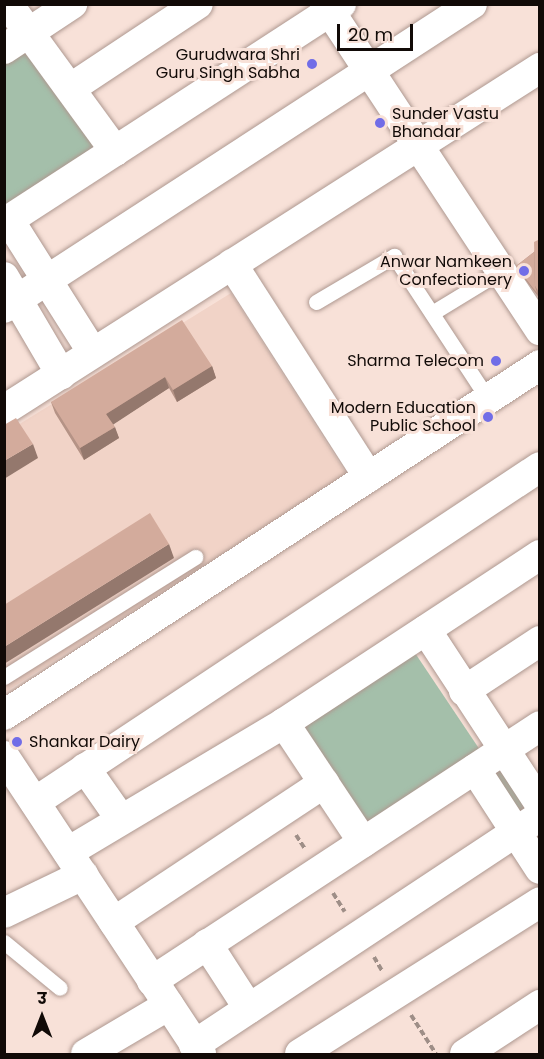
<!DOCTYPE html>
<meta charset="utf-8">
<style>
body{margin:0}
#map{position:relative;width:544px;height:1059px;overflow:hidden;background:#f8e1d8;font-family:Poppins,"Noto Sans Devanagari",sans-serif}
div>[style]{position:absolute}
.built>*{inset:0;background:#f1d3c7}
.green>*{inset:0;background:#a4bfaa}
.path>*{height:4px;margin-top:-2px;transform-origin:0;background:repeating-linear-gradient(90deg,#9e8e87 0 6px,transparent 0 9px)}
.roads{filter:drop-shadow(0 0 2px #ae9890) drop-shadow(0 0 2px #ae9890)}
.service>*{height:15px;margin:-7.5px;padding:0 7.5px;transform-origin:7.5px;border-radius:7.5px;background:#fff}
.minor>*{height:30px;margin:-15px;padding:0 15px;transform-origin:15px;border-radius:15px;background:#fff}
.wall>*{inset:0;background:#b59386}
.shaded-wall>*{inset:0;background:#94786d}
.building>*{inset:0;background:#d3ab9c}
.dots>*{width:16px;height:16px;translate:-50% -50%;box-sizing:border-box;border:3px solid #f8e1d8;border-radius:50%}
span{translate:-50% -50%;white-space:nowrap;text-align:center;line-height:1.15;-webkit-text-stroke:6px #f8e1d8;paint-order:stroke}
.poi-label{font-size:16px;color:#110a07}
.right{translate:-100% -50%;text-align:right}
.left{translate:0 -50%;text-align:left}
.frame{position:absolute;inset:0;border:6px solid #110a07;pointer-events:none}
.north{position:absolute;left:12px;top:987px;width:60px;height:60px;-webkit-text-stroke:4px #f8e1d8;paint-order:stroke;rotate:0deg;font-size:16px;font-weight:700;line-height:24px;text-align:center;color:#110a07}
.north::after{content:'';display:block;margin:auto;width:21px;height:27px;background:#110a07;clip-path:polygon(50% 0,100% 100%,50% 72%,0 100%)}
.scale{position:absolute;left:337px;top:24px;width:76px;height:27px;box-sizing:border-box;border:3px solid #110a07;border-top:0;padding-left:8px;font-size:18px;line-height:21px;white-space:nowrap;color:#110a07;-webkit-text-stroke:4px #f8e1d8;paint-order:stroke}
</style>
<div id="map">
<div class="built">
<div style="clip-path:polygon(231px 293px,347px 475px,5px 692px,5px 433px)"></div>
</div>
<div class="green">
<div style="clip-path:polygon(33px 45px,100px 146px,5px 209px,5px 64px)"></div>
<div style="clip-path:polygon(413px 650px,480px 750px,365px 827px,298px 726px)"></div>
<div style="clip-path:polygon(508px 765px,536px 809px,512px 824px,485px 779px)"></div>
</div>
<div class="path">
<div style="left:296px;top:835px;width:17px;rotate:57deg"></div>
<div style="left:333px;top:893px;width:22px;rotate:58deg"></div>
<div style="left:374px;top:957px;width:16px;rotate:60deg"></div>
<div style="left:411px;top:1015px;width:46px;rotate:57.3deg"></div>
</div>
<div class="roads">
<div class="service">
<div style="left:316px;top:302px;width:91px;rotate:-30.5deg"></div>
<div style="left:394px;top:256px;width:171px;rotate:56.7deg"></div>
<div style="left:432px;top:313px;width:81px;rotate:-31.3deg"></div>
<div style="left:4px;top:677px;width:226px;rotate:-32.1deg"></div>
<div style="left:4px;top:942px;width:72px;rotate:39.4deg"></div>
</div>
<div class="minor">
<div style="left:8px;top:4px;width:182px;rotate:53.9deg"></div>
<div style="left:325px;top:4px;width:391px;rotate:56.6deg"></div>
<div style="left:4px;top:49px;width:82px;rotate:-33.5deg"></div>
<div style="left:71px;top:88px;width:152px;rotate:-33.5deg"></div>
<div style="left:9px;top:220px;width:157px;rotate:57.7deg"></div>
<div style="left:4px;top:223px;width:402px;rotate:-33deg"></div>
<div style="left:232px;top:264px;width:253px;rotate:57.3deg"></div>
<div style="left:4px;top:277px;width:113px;rotate:59.6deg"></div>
<div style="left:4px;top:308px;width:558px;rotate:-33.01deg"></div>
<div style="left:4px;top:410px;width:636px;rotate:-32.54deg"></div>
<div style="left:426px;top:630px;width:208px;rotate:56.8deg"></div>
<div style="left:464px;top:691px;width:91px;rotate:-33.3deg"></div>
<div style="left:4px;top:715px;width:640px;rotate:-33.14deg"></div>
<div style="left:284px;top:723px;width:143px;rotate:56.4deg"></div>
<div style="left:4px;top:756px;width:357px;rotate:56.5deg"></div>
<div style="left:85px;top:768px;width:61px;rotate:55deg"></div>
<div style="left:475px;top:769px;width:119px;rotate:57deg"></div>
<div style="left:35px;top:802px;width:606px;rotate:-33.56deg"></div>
<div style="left:68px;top:852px;width:252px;rotate:-30.8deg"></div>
<div style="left:284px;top:723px;width:306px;rotate:-33.3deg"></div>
<div style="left:4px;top:913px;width:88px;rotate:-25.7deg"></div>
<div style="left:114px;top:922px;width:252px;rotate:-33.5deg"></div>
<div style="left:207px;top:944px;width:77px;rotate:57.1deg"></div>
<div style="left:152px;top:981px;width:464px;rotate:-33.3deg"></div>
<div style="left:194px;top:1045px;width:415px;rotate:-33.5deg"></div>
<div style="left:86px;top:1054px;width:96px;rotate:-30.6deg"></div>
<div style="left:300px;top:1054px;width:284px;rotate:-32.3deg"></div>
<div style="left:465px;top:1054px;width:90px;rotate:-33.2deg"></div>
</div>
</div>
<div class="wall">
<div style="clip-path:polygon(540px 239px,540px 299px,518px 270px,516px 266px,534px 252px)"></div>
<div style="clip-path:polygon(212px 366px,216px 378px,177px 402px,169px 388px,113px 424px,119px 438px,84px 460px,55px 413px,51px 402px)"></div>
</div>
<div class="shaded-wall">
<div style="clip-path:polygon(212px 366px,216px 378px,177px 402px,173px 390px)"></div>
<div style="clip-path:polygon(165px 377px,169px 388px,111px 426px,106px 414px)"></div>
<div style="clip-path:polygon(115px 427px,119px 438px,84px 460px,80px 448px)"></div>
<div style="clip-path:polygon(33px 444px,38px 458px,4px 479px,4px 461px)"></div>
<div style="clip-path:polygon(169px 544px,174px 558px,4px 664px,4px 647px)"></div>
</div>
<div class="building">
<div style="clip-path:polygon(540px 239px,540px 294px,535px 286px,534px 242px)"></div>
<div style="clip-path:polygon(534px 252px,535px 286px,537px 293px,516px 266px)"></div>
<div style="clip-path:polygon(182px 320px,212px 366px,173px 390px,165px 377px,106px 414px,115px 427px,80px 448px,51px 402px)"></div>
<div style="clip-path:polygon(16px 418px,33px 444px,4px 461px,4px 425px)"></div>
<div style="clip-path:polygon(150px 513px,169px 544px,4px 647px,4px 605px)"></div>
</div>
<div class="dots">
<div style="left:312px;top:64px;background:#716de7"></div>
<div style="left:380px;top:123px;background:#716de7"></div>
<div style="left:524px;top:271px;background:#716de7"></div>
<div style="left:496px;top:361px;background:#716de7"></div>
<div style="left:488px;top:417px;background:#716de7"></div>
<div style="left:17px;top:742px;background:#716de7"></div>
</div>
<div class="poi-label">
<span class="right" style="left:300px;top:64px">Gurudwara Shri<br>Guru Singh Sabha</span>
<span class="left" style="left:392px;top:123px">Sunder Vastu<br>Bhandar</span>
<span class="right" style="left:512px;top:271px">Anwar Namkeen<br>Confectionery</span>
<span class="right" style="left:484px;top:361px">Sharma Telecom</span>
<span class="right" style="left:476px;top:417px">Modern Education<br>Public School</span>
<span class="left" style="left:29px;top:742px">Shankar Dairy</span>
</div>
<div class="frame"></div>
<div class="north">उ</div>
<div class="scale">20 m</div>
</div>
